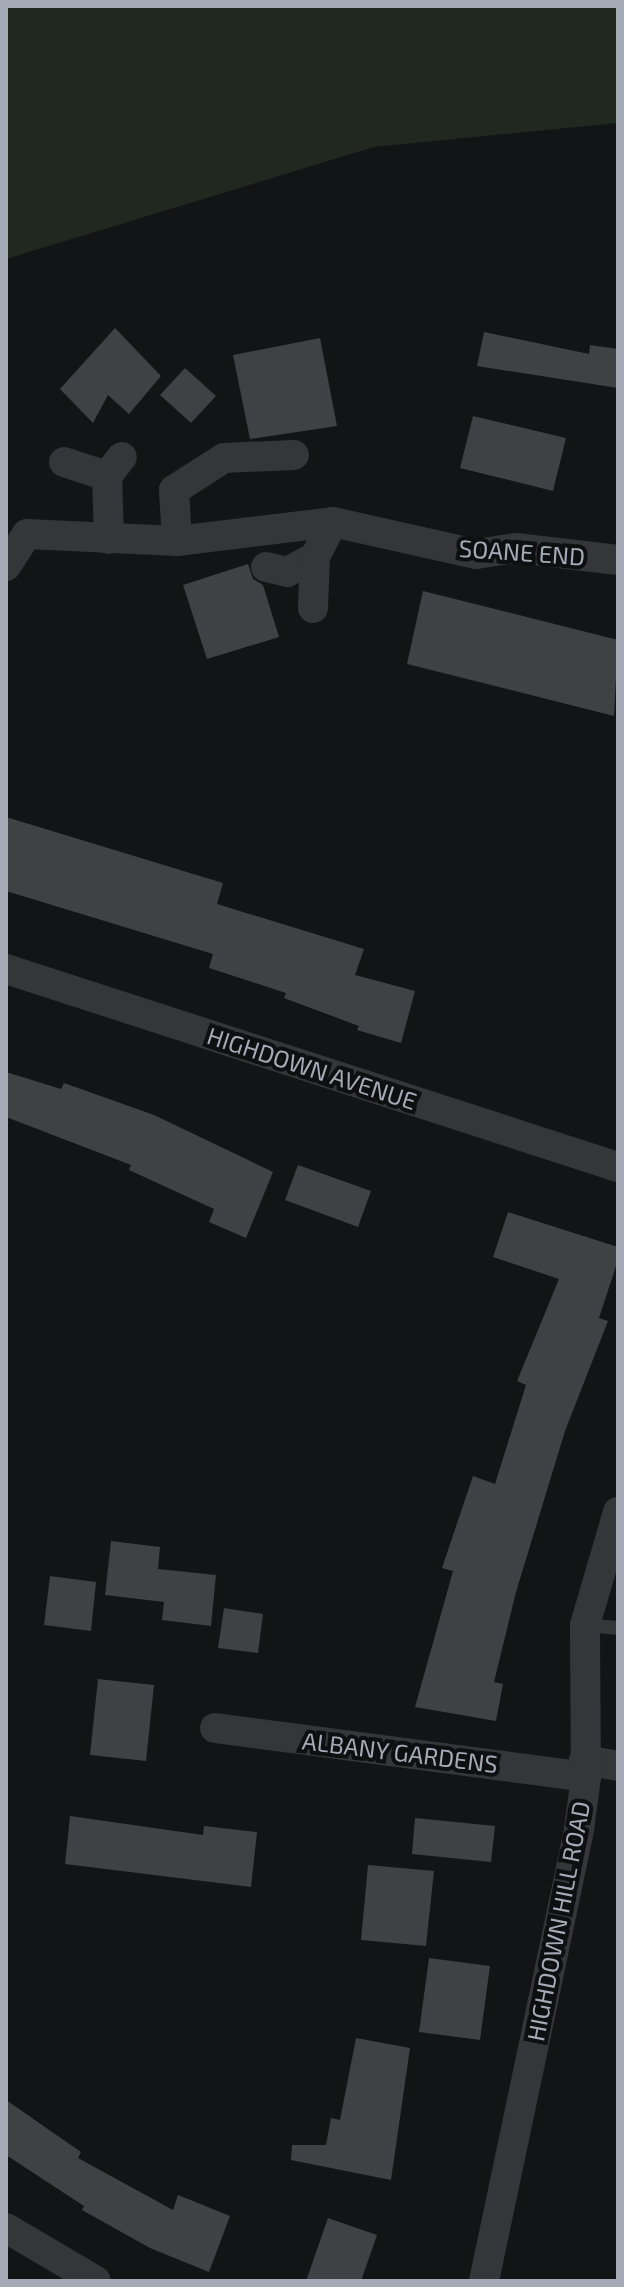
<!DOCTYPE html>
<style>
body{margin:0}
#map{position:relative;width:624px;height:2287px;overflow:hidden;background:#131415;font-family:"Exo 2",sans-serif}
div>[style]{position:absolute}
.green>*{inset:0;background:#202820}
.building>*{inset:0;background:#3f4145}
.lane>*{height:14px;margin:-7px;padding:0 7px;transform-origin:7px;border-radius:7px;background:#34363a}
.street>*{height:30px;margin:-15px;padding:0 15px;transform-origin:15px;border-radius:15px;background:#34363a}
span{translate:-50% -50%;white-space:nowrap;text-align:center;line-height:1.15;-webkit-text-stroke:8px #0e0f10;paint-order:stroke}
.street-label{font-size:24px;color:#a5abb6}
.frame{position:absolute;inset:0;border:8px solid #a5abb6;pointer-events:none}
</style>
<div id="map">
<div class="green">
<div style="clip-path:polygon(6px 6px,618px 6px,618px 123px,374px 147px,6px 259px)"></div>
</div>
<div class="building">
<div style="clip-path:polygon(115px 328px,161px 376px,129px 414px,108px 395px,93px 423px,60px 389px)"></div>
<div style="clip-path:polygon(484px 332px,589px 354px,590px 345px,618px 349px,618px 388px,477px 366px)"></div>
<div style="clip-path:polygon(320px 338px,337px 426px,250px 439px,233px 355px)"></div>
<div style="clip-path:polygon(185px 368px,216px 396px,191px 423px,160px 395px)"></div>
<div style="clip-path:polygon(473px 416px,566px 438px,553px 491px,460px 468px)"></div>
<div style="clip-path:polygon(248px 564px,253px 579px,263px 585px,279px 637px,207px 659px,183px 585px)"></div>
<div style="clip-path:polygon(423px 591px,618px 640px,614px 716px,407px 664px)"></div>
<div style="clip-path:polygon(6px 817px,223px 883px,217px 904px,364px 949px,355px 975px,415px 991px,401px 1043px,357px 1030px,359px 1026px,284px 998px,286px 993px,209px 968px,213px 954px,6px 891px)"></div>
<div style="clip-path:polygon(6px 1072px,61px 1089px,64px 1083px,154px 1115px,273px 1172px,246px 1238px,209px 1222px,214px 1209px,129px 1170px,131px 1165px,6px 1117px)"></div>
<div style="clip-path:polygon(298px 1165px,371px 1191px,358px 1227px,285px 1200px)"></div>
<div style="clip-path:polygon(508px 1212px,618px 1247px,618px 1260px,599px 1318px,608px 1321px,565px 1431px,516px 1592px,494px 1682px,503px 1684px,496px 1721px,415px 1707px,453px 1571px,442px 1568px,473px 1476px,495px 1484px,526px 1385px,517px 1381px,559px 1279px,493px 1257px)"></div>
<div style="clip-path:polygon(111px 1541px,160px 1547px,158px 1569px,216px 1575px,211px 1626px,162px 1620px,164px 1602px,105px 1595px)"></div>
<div style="clip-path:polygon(50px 1576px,96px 1582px,91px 1631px,44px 1625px)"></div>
<div style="clip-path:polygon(224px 1608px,263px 1614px,258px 1653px,218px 1648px)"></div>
<div style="clip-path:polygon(98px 1679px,154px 1685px,146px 1761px,90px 1755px)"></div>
<div style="clip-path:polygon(70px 1816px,203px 1835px,204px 1826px,257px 1832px,251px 1887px,65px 1864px)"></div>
<div style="clip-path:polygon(415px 1818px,495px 1826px,491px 1862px,412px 1854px)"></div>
<div style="clip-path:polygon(368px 1865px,434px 1871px,426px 1946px,361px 1940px)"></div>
<div style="clip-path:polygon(429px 1958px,490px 1966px,480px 2040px,419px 2032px)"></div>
<div style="clip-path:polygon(356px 2038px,410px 2048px,391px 2180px,291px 2160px,292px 2145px,326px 2145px,331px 2118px,340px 2120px)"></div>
<div style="clip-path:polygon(6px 2100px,81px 2152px,78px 2158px,173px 2210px,178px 2195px,230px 2216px,209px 2272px,150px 2248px,82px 2210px,84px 2206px,6px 2155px)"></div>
<div style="clip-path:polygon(328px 2218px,377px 2235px,361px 2281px,306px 2281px)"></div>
</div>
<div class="lane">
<div style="left:585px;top:1625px;width:33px;rotate:5deg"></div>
</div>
<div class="street">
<div style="left:64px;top:462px;width:45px;rotate:18deg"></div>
<div style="left:109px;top:539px;width:63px;rotate:-91.8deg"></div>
<div style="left:107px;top:476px;width:24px;rotate:-52deg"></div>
<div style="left:177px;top:541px;width:51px;rotate:-93.4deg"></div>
<div style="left:174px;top:490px;width:59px;rotate:-32.6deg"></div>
<div style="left:224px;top:458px;width:70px;rotate:-2.5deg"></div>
<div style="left:6px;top:566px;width:38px;rotate:-57deg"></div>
<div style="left:27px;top:534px;width:150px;rotate:2.7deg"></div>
<div style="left:177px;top:541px;width:157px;rotate:-6.9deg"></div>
<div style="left:333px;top:522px;width:147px;rotate:12.6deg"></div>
<div style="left:476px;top:554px;width:40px;rotate:-8.5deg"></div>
<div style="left:516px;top:548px;width:103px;rotate:6.7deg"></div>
<div style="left:266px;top:567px;width:22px;rotate:13deg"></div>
<div style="left:287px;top:572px;width:32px;rotate:-28deg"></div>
<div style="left:313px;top:608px;width:51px;rotate:-87.8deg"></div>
<div style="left:315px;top:557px;width:39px;rotate:-63deg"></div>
<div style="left:6px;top:969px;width:643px;rotate:17.93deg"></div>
<div style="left:215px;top:1728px;width:374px;rotate:7.5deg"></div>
<div style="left:584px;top:1760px;width:35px;rotate:10deg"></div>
<div style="left:6px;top:2228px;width:104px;rotate:30.5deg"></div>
<div style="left:484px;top:2281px;width:462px;rotate:-78.1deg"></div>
<div style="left:579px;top:1829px;width:52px;rotate:-82.3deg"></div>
<div style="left:586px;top:1777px;width:152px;rotate:-90.4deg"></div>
<div style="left:585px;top:1625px;width:118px;rotate:-73.7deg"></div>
</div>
<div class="street-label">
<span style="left:522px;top:552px;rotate:4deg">SOANE END</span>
<span style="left:312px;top:1068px;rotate:18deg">HIGHDOWN AVENUE</span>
<span style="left:400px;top:1752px;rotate:7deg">ALBANY GARDENS</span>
<span style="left:558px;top:1921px;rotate:-79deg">HIGHDOWN HILL ROAD</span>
</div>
<div class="frame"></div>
</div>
